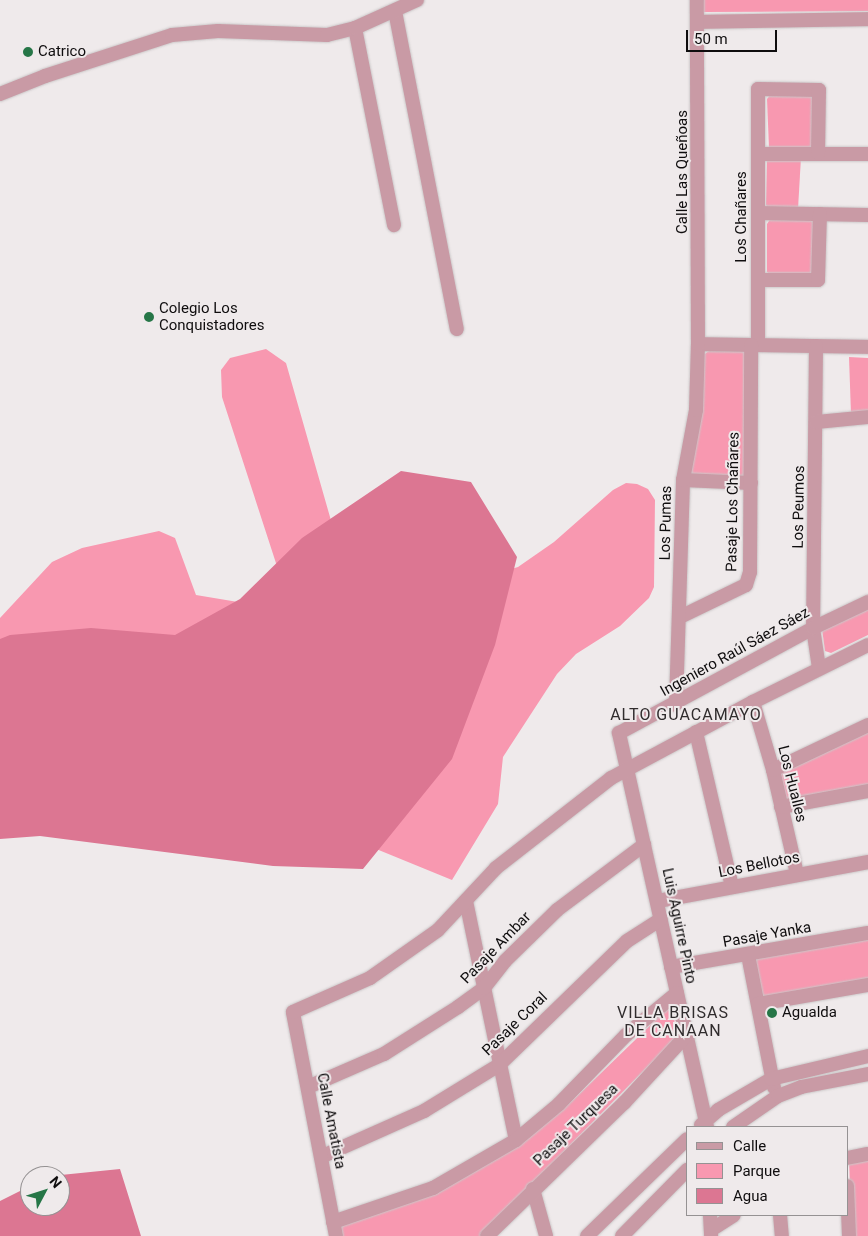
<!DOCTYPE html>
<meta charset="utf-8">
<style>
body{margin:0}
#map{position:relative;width:868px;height:1236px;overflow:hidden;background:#efeaeb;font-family:Roboto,sans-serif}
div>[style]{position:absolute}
.green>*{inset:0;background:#f898b0}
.water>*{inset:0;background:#dc7692}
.roads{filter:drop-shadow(0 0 1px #cbc7c8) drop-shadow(0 0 1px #cbc7c8)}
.minor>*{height:14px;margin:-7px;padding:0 7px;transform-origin:7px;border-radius:7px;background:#c99aa5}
.dots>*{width:14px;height:14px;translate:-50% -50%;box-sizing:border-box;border:2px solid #efeaeb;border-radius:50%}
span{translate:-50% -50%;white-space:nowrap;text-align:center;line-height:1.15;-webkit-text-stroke:4px #efeaeb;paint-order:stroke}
.poi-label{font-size:15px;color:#0f0d0e}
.left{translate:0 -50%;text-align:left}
.street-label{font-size:15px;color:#0f0d0e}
.neighbourhood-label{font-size:16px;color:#302c2d;letter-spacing:1px}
.legend{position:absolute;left:686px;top:1126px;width:162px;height:90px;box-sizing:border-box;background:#efeaeb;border:1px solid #959293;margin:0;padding:6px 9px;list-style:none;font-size:15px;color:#0f0d0e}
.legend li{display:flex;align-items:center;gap:10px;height:25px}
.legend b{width:25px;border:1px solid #959293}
.north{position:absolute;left:20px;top:1166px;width:50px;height:50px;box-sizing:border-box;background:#efeaeb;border:1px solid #959293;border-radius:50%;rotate:50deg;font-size:14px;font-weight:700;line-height:20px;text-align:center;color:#0f0d0e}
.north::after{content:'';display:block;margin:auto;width:18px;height:22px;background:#267647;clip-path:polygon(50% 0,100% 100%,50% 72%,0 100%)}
.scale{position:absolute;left:686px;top:30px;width:91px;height:22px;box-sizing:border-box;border:2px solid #0f0d0e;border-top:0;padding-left:6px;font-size:15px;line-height:18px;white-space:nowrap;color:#0f0d0e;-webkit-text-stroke:4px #efeaeb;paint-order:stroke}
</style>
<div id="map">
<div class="green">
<div style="clip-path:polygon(703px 0,868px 0,868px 11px,704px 12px)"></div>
<div style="clip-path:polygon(771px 94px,812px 94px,812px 147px,769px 148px,767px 99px)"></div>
<div style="clip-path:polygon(801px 157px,798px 209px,769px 209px,766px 205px,767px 160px)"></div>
<div style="clip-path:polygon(808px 217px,815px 223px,811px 276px,771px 275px,767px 272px,767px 224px,771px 218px)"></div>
<div style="clip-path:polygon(266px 349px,286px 363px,340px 552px,489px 576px,518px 567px,554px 542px,613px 490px,626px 483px,637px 484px,648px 489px,655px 500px,654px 587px,649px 598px,620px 626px,576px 654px,557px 674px,503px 757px,498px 804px,452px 880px,364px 844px,0 785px,0 618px,52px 562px,82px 548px,159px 531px,175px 538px,196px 595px,250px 604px,287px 597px,222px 397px,221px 370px,230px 358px)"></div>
<div style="clip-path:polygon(709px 351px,744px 352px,747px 358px,744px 479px,693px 476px,690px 472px,702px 356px)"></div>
<div style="clip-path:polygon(849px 357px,868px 358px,868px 412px,851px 414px)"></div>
<div style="clip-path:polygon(868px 607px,868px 635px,831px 653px,825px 651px,822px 629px)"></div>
<div style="clip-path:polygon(868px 728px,868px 788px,786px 800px,779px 771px)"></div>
<div style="clip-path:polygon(868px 937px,868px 981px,761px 1000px,753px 960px,757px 957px)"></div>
<div style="clip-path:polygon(667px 1009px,675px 1012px,680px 1030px,677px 1037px,480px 1236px,343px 1236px,341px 1226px,517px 1146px,564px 1109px)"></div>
<div style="clip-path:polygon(868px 1157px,868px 1236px,852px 1236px,849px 1160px)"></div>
</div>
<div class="water">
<div style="clip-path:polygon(401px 471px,471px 482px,517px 557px,495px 645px,452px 759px,363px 869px,273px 866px,40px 836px,0 839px,0 639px,10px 635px,91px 628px,175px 635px,240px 599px,302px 538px)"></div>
<div style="clip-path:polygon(120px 1169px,141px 1236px,0 1236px,0 1201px,30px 1186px,30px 1206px,60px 1206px,60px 1176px,51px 1176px)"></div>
</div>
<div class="roads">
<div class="minor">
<div style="left:395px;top:11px;width:324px;rotate:79deg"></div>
<div style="left:699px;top:22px;width:169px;rotate:-1deg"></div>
<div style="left:355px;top:28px;width:201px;rotate:78.8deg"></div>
<div style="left:0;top:94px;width:48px;rotate:-21.8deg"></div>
<div style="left:45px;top:76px;width:133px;rotate:-17.9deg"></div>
<div style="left:172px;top:35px;width:46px;rotate:-5deg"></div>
<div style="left:218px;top:31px;width:109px;rotate:2.1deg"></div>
<div style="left:327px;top:35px;width:29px;rotate:-14deg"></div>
<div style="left:355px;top:28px;width:68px;rotate:-24.3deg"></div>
<div style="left:758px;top:154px;width:110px"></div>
<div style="left:758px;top:213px;width:110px;rotate:1deg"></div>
<div style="left:758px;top:280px;width:60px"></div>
<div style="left:818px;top:280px;width:66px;rotate:-88.3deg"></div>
<div style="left:698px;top:344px;width:170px;rotate:1deg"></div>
<div style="left:758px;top:345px;width:256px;rotate:-90deg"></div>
<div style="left:758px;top:89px;width:61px;rotate:0.9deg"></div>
<div style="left:819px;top:90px;width:63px;rotate:90.9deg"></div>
<div style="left:816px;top:346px;width:282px;rotate:90.6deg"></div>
<div style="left:813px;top:628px;width:40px;rotate:81.5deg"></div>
<div style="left:816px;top:422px;width:52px;rotate:-5.5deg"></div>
<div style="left:683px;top:480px;width:68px;rotate:2.5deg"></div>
<div style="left:680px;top:617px;width:73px;rotate:-25.9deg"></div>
<div style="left:746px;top:585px;width:14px;rotate:-73deg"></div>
<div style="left:750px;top:572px;width:227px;rotate:-89.7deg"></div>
<div style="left:753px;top:702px;width:71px;rotate:73.6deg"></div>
<div style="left:773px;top:770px;width:107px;rotate:77deg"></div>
<div style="left:676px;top:704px;width:224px;rotate:-88.2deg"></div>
<div style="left:683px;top:480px;width:71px;rotate:-79.5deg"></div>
<div style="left:696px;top:410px;width:66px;rotate:-88.3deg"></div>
<div style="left:698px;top:344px;width:344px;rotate:-90.2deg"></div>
<div style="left:696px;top:732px;width:159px;rotate:76.9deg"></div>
<div style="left:773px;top:770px;width:105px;rotate:-25.3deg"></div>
<div style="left:781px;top:807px;width:88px;rotate:-10.4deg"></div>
<div style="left:466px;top:901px;width:244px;rotate:78.2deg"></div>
<div style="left:658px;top:901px;width:214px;rotate:-10.5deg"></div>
<div style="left:748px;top:955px;width:135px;rotate:78.9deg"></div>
<div style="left:671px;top:967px;width:200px;rotate:-9.8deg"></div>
<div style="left:758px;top:1004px;width:112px;rotate:-9.8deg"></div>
<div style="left:308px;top:1087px;width:83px;rotate:-23.5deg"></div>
<div style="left:384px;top:1054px;width:88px;rotate:-32.4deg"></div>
<div style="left:458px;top:1007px;width:32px;rotate:-36deg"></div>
<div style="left:484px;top:988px;width:34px;rotate:-52deg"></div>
<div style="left:505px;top:961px;width:73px;rotate:-44.4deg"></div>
<div style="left:557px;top:910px;width:109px;rotate:-36.8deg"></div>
<div style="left:701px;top:1125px;width:23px;rotate:-41deg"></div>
<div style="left:718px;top:1110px;width:61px;rotate:-30.3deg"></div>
<div style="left:771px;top:1079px;width:100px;rotate:-13.3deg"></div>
<div style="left:707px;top:1127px;width:404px;rotate:-102.6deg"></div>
<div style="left:619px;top:733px;width:221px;rotate:-28.4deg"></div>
<div style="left:813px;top:628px;width:61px;rotate:-25.3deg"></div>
<div style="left:733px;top:1127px;width:55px;rotate:-34.6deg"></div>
<div style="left:778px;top:1096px;width:25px;rotate:-21deg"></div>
<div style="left:801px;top:1087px;width:68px;rotate:-11deg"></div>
<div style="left:323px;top:1156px;width:111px;rotate:-24deg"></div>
<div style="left:424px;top:1111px;width:88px;rotate:-31.5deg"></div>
<div style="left:499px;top:1065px;width:178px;rotate:-44.1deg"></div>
<div style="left:627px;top:941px;width:40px;rotate:-32.9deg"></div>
<div style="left:847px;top:1158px;width:21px;rotate:-11deg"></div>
<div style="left:847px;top:1186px;width:50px;rotate:87.7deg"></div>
<div style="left:533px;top:1189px;width:49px;rotate:74.5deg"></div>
<div style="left:710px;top:1215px;width:21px;rotate:87deg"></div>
<div style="left:780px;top:1215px;width:21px;rotate:85deg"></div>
<div style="left:333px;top:1222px;width:106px;rotate:-18.8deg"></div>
<div style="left:433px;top:1188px;width:96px;rotate:-30deg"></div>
<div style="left:516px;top:1140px;width:56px;rotate:-39.9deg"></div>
<div style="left:559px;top:1104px;width:96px;rotate:-45.8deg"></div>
<div style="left:626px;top:1035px;width:66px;rotate:-39.5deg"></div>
<div style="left:711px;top:1230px;width:27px;rotate:-33deg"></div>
<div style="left:336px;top:1236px;width:228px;rotate:-100.9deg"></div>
<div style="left:293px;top:1012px;width:84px;rotate:-23.8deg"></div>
<div style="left:370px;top:978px;width:83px;rotate:-35.2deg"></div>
<div style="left:438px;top:930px;width:85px;rotate:-46.9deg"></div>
<div style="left:496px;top:868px;width:146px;rotate:-38deg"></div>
<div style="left:611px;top:778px;width:161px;rotate:-28.2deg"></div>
<div style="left:753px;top:702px;width:128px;rotate:-26.4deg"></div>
<div style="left:487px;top:1236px;width:191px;rotate:-44.2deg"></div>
<div style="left:624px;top:1103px;width:90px;rotate:-47.3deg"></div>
<div style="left:587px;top:1236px;width:139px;rotate:-44.1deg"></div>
<div style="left:622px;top:1236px;width:93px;rotate:-45.4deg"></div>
</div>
</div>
<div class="dots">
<div style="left:28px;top:52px;background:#267647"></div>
<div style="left:149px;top:317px;background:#267647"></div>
<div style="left:772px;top:1013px;background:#267647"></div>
</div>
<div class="poi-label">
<span class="left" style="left:38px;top:52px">Catrico</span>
<span class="left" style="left:159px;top:317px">Colegio Los<br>Conquistadores</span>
<span class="left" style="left:782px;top:1013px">Agualda</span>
</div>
<div class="street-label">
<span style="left:683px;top:172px;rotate:-90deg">Calle Las Queñoas</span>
<span style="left:742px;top:217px;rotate:-90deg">Los Chañares</span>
<span style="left:733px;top:502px;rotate:-89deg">Pasaje Los Chañares</span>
<span style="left:799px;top:507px;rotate:-89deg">Los Peumos</span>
<span style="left:666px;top:523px;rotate:-89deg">Los Pumas</span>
<span style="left:735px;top:652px;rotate:-29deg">Ingeniero Raúl Sáez Sáez</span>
<span style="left:792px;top:784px;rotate:76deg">Los Hualles</span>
<span style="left:759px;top:865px;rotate:-11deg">Los Bellotos</span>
<span style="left:679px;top:926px;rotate:78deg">Luis Aguirre Pinto</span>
<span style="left:767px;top:935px;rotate:-10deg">Pasaje Yanka</span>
<span style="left:496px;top:948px;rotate:-46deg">Pasaje Ambar</span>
<span style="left:515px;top:1024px;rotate:-44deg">Pasaje Coral</span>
<span style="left:331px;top:1121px;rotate:79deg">Calle Amatista</span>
<span style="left:576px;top:1125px;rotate:-44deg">Pasaje Turquesa</span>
</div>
<div class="neighbourhood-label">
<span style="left:686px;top:715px">ALTO GUACAMAYO</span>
<span style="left:673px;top:1022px">VILLA BRISAS<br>DE CANAAN</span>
</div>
<ul class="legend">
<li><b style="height:6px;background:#c99aa5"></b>Calle</li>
<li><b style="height:14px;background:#f898b0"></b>Parque</li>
<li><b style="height:14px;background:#dc7692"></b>Agua</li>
</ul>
<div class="north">N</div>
<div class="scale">50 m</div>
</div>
